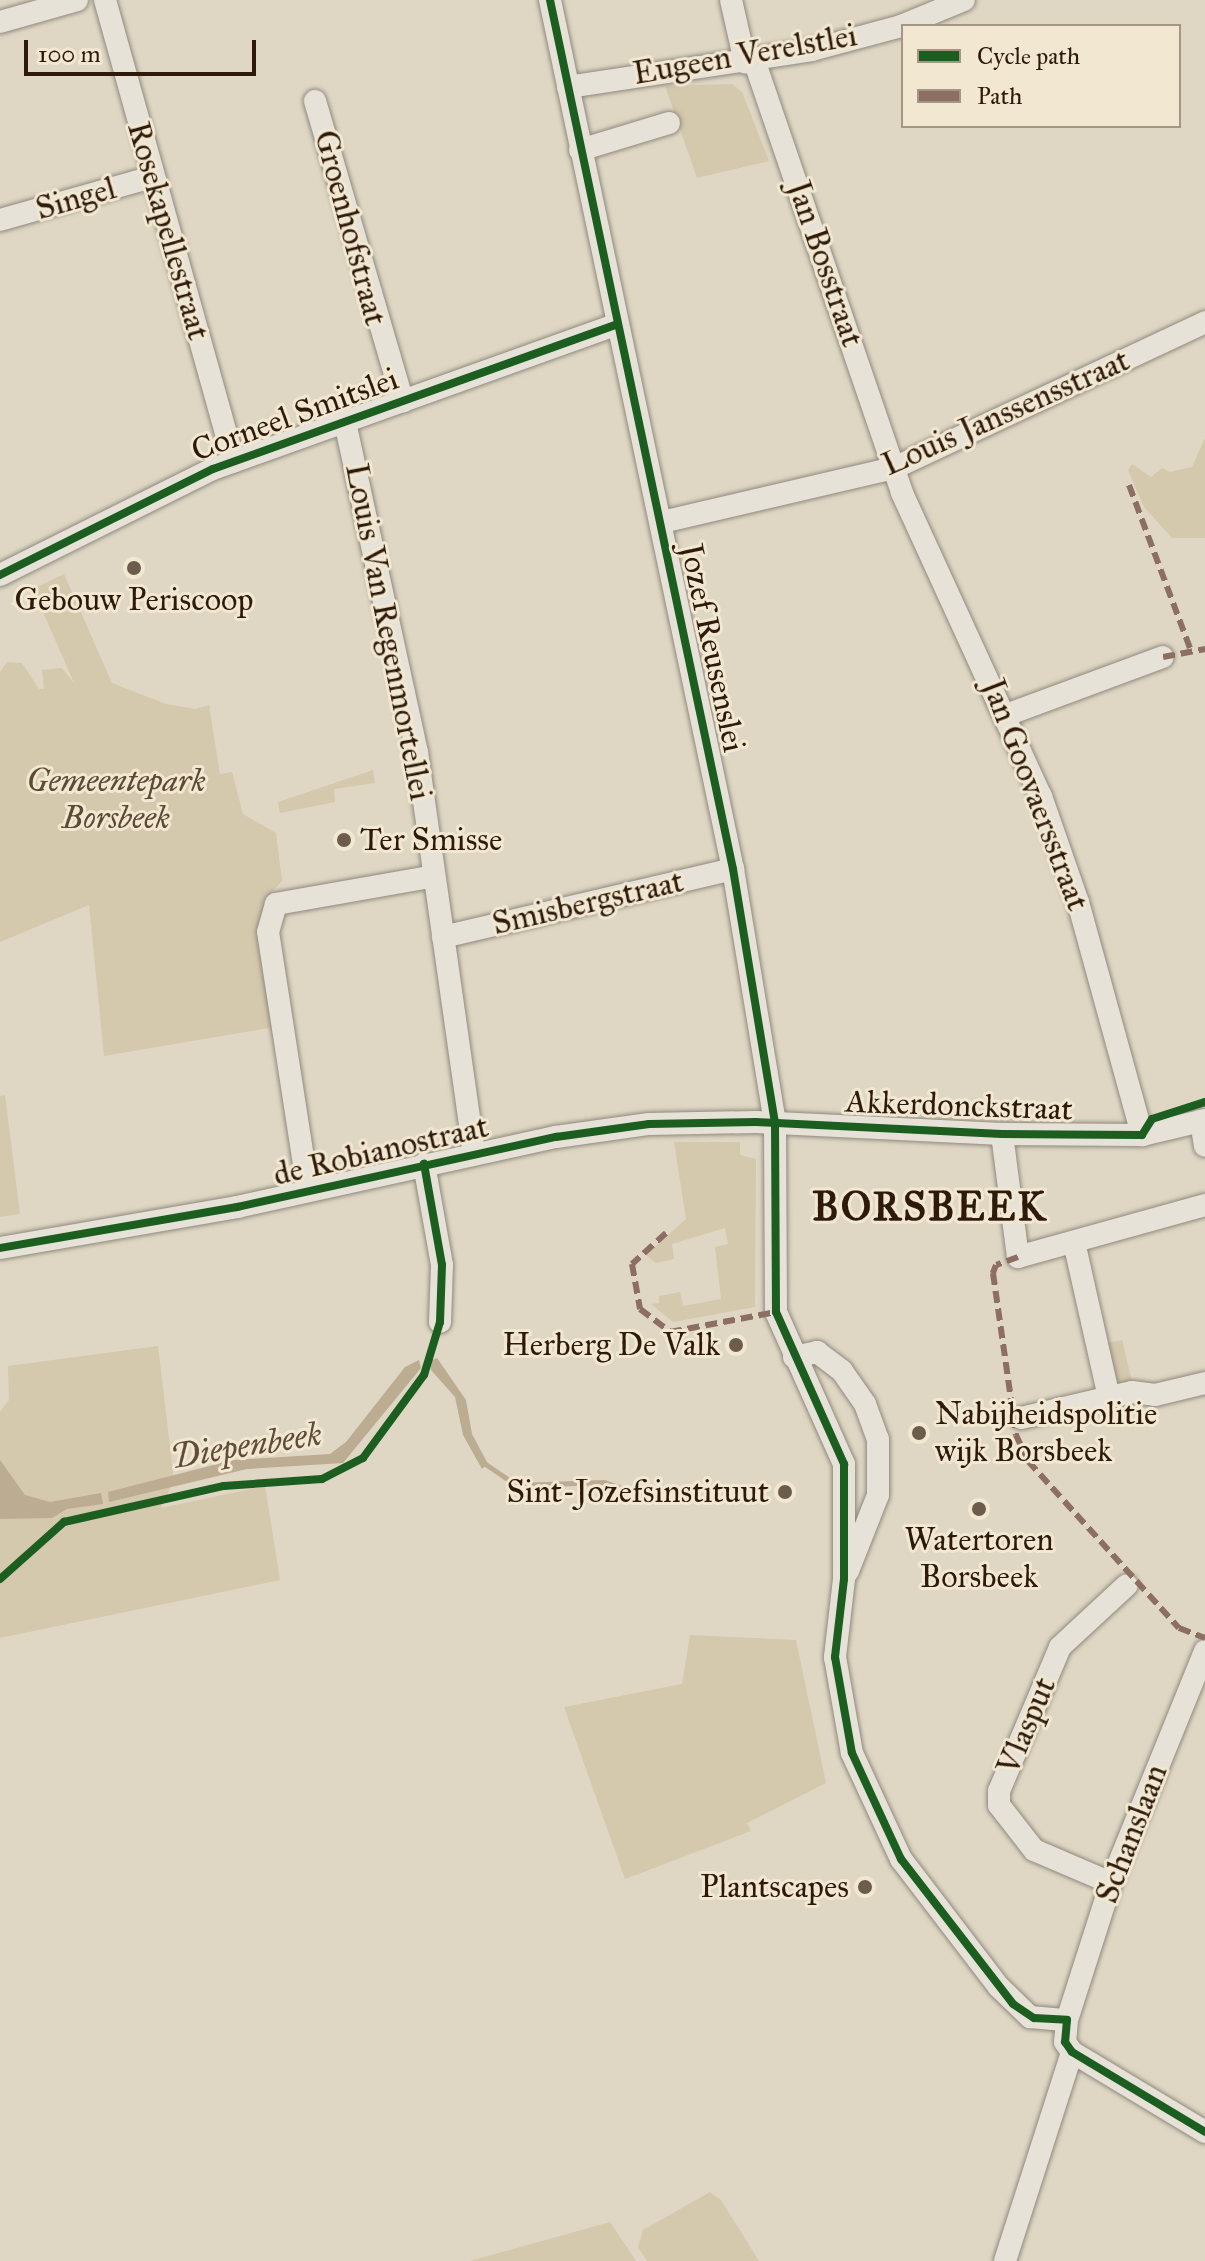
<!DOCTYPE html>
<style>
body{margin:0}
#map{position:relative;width:1205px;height:2261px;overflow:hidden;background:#dfd7c4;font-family:"IM FELL Great Primer",serif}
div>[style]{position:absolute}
.green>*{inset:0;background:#d4c8ad}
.water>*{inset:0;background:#bbac92}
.stream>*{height:5px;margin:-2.5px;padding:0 2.5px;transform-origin:2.5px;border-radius:2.5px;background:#bbac92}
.roads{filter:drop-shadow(0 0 2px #90897d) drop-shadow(0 0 2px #90897d)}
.minor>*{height:22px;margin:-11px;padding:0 11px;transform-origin:11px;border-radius:11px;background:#e6e2d8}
.quiet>*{height:6px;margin-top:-3px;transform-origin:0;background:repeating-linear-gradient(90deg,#8d6e63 0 12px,transparent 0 18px)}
.cycleway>*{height:8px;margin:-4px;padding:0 4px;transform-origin:4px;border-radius:4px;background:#1b5e20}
.dots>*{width:22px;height:22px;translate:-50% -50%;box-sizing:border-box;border:4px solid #f2e8d1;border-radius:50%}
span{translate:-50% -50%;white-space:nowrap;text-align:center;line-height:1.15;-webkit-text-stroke:6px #f2e8d1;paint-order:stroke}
.street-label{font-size:32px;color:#2e1a0b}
.poi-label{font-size:32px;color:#2e1a0b}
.left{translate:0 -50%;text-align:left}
.right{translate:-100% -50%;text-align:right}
.park-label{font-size:32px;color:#5d4a36;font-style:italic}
.water-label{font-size:34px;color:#604d39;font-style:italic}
.district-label{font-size:40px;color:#2e1a0b;font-weight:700;letter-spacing:2px}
.legend{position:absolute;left:901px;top:24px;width:280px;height:104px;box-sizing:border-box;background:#f2e8d1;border:2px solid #a49682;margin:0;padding:10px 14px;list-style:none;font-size:24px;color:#2e1a0b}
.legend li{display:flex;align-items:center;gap:16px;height:40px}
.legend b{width:40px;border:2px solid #a49682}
.scale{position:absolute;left:24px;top:40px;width:232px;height:36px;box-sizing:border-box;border:4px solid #2e1a0b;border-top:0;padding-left:10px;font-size:24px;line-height:28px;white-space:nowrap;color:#2e1a0b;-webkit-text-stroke:6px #f2e8d1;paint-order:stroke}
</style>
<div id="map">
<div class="green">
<div style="clip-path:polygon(732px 84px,742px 92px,769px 161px,697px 178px,665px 86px)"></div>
<div style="clip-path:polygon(1205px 438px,1205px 538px,1172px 538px,1144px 507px,1128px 470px,1132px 464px,1151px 477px,1162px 468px,1170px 472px,1192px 467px)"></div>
<div style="clip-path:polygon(64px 574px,112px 683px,166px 704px,195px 709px,209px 705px,220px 774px,232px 772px,243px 814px,276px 833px,282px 881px,264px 901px,260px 926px,275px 1027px,104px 1056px,89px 905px,0 942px,0 672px,7px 662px,22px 663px,39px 689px,44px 689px,42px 670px,62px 668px,74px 683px,33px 589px)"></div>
<div style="clip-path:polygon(373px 770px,375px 783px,334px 789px,335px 802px,280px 813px,278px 802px)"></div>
<div style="clip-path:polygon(5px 1095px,20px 1214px,0 1217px,0 1096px)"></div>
<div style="clip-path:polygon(674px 1142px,740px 1142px,740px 1155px,756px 1159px,755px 1307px,673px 1322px,651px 1304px,659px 1303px,659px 1296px,680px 1292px,683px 1306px,721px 1299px,715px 1247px,728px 1244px,725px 1228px,672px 1244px,674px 1259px,656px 1263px,646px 1255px,686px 1219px)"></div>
<div style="clip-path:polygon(1122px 1340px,1133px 1386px,1114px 1379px,1102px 1344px)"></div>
<div style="clip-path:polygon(158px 1346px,174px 1480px,161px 1508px,265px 1486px,280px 1580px,0 1638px,0 1412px,9px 1400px,8px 1366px)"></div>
<div style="clip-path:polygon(690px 1635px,796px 1640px,826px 1783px,747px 1823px,751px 1831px,625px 1879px,564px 1707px,682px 1684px)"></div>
<div style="clip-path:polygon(710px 2192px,721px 2200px,759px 2261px,647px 2261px,638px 2247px,643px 2230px)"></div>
<div style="clip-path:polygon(610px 2222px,636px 2261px,470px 2261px)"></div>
</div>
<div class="water">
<div style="clip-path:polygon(437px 1358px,466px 1400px,472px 1434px,488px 1464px,482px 1469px,463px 1435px,455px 1397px,431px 1370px,430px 1361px)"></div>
<div style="clip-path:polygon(419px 1360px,421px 1368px,343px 1463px,247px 1469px,109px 1502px,108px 1492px,233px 1460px,330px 1454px,346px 1442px,405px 1367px)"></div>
<div style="clip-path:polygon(0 1460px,25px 1495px,50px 1502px,101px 1493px,103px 1504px,67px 1509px,52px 1518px,0 1519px)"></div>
</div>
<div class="stream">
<div style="left:481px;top:1461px;width:42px;rotate:34.4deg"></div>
<div style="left:516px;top:1485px;width:88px;rotate:-2deg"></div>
<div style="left:604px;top:1482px;width:59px;rotate:18.7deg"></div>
</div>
<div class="roads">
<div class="minor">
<div style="left:105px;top:0;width:479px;rotate:74.4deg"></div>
<div style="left:550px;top:0;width:888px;rotate:78.11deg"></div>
<div style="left:733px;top:869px;width:257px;rotate:80.6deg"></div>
<div style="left:775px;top:1123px;width:189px;rotate:89.7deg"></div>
<div style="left:776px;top:1312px;width:167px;rotate:65.9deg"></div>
<div style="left:844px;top:1464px;width:115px;rotate:90deg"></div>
<div style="left:844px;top:1579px;width:79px;rotate:96.6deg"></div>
<div style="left:835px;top:1657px;width:97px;rotate:80deg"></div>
<div style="left:852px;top:1753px;width:117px;rotate:65.2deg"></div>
<div style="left:901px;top:1859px;width:160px;rotate:52.6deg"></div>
<div style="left:998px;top:1986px;width:45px;rotate:44.1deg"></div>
<div style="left:1030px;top:2017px;width:37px;rotate:5deg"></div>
<div style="left:731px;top:0;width:64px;rotate:77.3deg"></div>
<div style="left:0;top:22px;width:80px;rotate:-15.9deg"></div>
<div style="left:754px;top:60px;width:458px;rotate:71.1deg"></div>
<div style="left:902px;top:493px;width:333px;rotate:65.4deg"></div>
<div style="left:1041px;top:796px;width:112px;rotate:70.8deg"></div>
<div style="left:1078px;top:902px;width:242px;rotate:74.6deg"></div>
<div style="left:568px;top:87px;width:247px;rotate:-8.6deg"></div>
<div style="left:812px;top:50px;width:92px;rotate:-15.1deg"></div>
<div style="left:901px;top:26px;width:68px;rotate:-22.4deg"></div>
<div style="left:315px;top:101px;width:313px;rotate:73.7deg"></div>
<div style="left:580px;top:150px;width:93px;rotate:-16.9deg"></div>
<div style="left:0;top:220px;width:158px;rotate:-15.8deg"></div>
<div style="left:345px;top:422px;width:338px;rotate:77.7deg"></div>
<div style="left:417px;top:752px;width:405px;rotate:81.9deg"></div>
<div style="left:662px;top:522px;width:238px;rotate:-13.1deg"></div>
<div style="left:894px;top:468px;width:344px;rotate:-25.1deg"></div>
<div style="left:0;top:575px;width:238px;rotate:-26.5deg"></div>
<div style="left:213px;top:469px;width:429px;rotate:-19.7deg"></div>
<div style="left:1006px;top:715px;width:167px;rotate:-20.3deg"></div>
<div style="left:443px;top:937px;width:298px;rotate:-13.2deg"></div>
<div style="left:1201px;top:1121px;width:25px;rotate:81deg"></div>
<div style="left:1002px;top:1134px;width:124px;rotate:82.6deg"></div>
<div style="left:1018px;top:1257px;width:194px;rotate:-15.5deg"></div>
<div style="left:424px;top:1164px;width:103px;rotate:79.9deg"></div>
<div style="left:442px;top:1265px;width:57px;rotate:92deg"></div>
<div style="left:308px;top:1190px;width:261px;rotate:-98.8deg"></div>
<div style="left:268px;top:932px;width:29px;rotate:-74deg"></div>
<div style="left:276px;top:904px;width:160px;rotate:-10deg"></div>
<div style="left:1074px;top:1242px;width:159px;rotate:77.3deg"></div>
<div style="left:0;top:1248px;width:241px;rotate:-9.8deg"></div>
<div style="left:237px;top:1207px;width:327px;rotate:-12.4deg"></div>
<div style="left:556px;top:1137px;width:94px;rotate:-8deg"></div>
<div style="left:649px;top:1124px;width:107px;rotate:-1.1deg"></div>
<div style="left:756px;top:1122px;width:246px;rotate:2.8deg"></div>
<div style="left:1002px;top:1134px;width:140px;rotate:0.4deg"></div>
<div style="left:1142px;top:1135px;width:65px;rotate:-13.4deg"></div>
<div style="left:794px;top:1357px;width:24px;rotate:-12deg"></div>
<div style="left:817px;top:1352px;width:31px;rotate:37deg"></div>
<div style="left:842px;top:1371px;width:40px;rotate:55.1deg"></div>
<div style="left:865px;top:1404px;width:37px;rotate:70deg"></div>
<div style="left:878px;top:1439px;width:56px;rotate:90deg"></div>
<div style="left:878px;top:1495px;width:82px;rotate:111.5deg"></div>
<div style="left:1021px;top:1418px;width:114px;rotate:-13.2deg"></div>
<div style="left:1132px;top:1392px;width:23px;rotate:7deg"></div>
<div style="left:1155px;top:1395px;width:51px;rotate:-13.5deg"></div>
<div style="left:1205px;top:1651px;width:250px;rotate:112.1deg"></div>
<div style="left:1111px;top:1883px;width:144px;rotate:107.8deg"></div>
<div style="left:1067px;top:2020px;width:22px;rotate:95deg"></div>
<div style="left:1065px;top:2042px;width:12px;rotate:55deg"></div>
<div style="left:1072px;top:2052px;width:155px;rotate:31deg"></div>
<div style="left:1111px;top:1883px;width:84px;rotate:-156.8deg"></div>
<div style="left:1034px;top:1850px;width:57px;rotate:-127.9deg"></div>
<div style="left:999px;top:1805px;width:14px;rotate:-90deg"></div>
<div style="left:999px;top:1791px;width:156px;rotate:-67deg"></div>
<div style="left:1060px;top:1647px;width:91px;rotate:-42.8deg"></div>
<div style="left:1005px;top:2261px;width:219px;rotate:-72.2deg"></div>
</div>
</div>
<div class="quiet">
<div style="left:1129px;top:485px;width:174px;rotate:69.5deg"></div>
<div style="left:1163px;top:657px;width:43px;rotate:-10.8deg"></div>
<div style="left:666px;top:1233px;width:46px;rotate:137.6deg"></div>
<div style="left:632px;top:1264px;width:46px;rotate:79.9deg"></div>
<div style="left:640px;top:1309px;width:38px;rotate:37deg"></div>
<div style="left:670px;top:1332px;width:108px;rotate:-10.7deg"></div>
<div style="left:1018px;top:1257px;width:23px;rotate:160deg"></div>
<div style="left:996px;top:1265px;width:9px;rotate:111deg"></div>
<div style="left:993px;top:1273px;width:164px;rotate:81.9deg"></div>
<div style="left:1016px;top:1435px;width:29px;rotate:65deg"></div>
<div style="left:1028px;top:1461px;width:225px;rotate:47.9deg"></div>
<div style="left:1179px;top:1628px;width:28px;rotate:21deg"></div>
</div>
<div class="cycleway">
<div style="left:550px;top:0;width:888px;rotate:78.11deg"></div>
<div style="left:733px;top:869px;width:257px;rotate:80.6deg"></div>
<div style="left:775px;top:1123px;width:189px;rotate:89.7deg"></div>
<div style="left:776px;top:1312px;width:167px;rotate:65.9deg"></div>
<div style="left:844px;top:1464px;width:115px;rotate:90deg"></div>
<div style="left:844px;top:1579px;width:79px;rotate:96.6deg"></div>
<div style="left:835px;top:1657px;width:97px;rotate:80deg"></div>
<div style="left:852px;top:1753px;width:117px;rotate:65.2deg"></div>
<div style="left:901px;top:1859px;width:183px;rotate:52.3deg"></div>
<div style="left:1013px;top:2004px;width:25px;rotate:34deg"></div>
<div style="left:1034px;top:2018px;width:33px;rotate:3deg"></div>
<div style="left:1067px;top:2020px;width:22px;rotate:95deg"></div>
<div style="left:1065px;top:2042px;width:12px;rotate:55deg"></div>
<div style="left:1072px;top:2052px;width:155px;rotate:31deg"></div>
<div style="left:0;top:575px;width:238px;rotate:-26.5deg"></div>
<div style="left:213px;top:469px;width:429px;rotate:-19.7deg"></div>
<div style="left:0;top:1248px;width:241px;rotate:-9.8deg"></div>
<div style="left:237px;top:1207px;width:327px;rotate:-12.4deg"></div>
<div style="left:556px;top:1137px;width:94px;rotate:-8deg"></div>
<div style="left:649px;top:1124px;width:107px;rotate:-1.1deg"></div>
<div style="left:756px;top:1122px;width:246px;rotate:2.8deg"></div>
<div style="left:1002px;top:1134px;width:140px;rotate:0.4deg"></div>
<div style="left:1142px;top:1135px;width:19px;rotate:-58deg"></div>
<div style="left:1152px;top:1119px;width:56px;rotate:-17.8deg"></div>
<div style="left:0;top:1579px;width:86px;rotate:-41.7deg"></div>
<div style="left:64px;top:1522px;width:164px;rotate:-12.7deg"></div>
<div style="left:224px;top:1486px;width:98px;rotate:-4.1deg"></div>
<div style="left:322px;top:1479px;width:46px;rotate:-27.1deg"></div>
<div style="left:363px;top:1458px;width:103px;rotate:-53.7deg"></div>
<div style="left:424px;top:1375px;width:55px;rotate:-73.2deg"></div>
<div style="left:440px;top:1322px;width:57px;rotate:-88deg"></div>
<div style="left:442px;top:1265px;width:103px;rotate:-100.1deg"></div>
</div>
<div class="dots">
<div style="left:134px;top:568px;background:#6c5c4c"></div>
<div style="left:344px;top:840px;background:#6c5c4c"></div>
<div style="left:736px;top:1345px;background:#6c5c4c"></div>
<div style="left:919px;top:1433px;background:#6c5c4c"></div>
<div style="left:785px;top:1492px;background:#6c5c4c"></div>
<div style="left:979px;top:1509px;background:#6c5c4c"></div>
<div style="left:865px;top:1887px;background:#6c5c4c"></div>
</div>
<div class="street-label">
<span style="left:745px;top:55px;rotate:-10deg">Eugeen Verelstlei</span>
<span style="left:76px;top:199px;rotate:-16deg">Singel</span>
<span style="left:350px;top:228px;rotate:75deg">Groenhofstraat</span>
<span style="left:168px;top:231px;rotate:74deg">Rosekapellestraat</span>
<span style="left:825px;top:264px;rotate:71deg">Jan Bosstraat</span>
<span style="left:1006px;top:413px;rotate:-24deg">Louis Janssensstraat</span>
<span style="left:295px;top:415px;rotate:-20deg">Corneel Smitslei</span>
<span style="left:388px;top:632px;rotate:79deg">Louis Van Regenmortellei</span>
<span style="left:712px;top:648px;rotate:78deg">Jozef Reusenslei</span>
<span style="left:1035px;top:795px;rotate:69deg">Jan Goovaersstraat</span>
<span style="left:588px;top:903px;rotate:-13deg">Smisbergstraat</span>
<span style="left:959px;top:1106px;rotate:2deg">Akkerdonckstraat</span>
<span style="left:381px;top:1151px;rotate:-13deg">de Robianostraat</span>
<span style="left:1027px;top:1726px;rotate:-67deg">Vlasput</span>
<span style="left:1132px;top:1834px;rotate:-69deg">Schanslaan</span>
</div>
<div class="poi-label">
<span style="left:134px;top:600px">Gebouw Periscoop</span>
<span class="left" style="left:360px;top:840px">Ter Smisse</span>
<span class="right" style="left:720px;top:1345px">Herberg De Valk</span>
<span class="left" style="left:935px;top:1433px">Nabijheidspolitie<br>wijk Borsbeek</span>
<span class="right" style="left:769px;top:1492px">Sint-Jozefsinstituut</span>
<span style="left:979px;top:1559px">Watertoren<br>Borsbeek</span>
<span class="right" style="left:849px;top:1887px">Plantscapes</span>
</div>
<div class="park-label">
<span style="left:116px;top:800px">Gemeentepark<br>Borsbeek</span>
</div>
<div class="water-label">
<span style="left:246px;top:1445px;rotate:-9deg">Diepenbeek</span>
</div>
<div class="district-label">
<span style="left:930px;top:1207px">BORSBEEK</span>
</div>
<ul class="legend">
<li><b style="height:10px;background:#1b5e20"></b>Cycle path</li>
<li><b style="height:10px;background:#8d6e63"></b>Path</li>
</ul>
<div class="scale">100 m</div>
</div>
